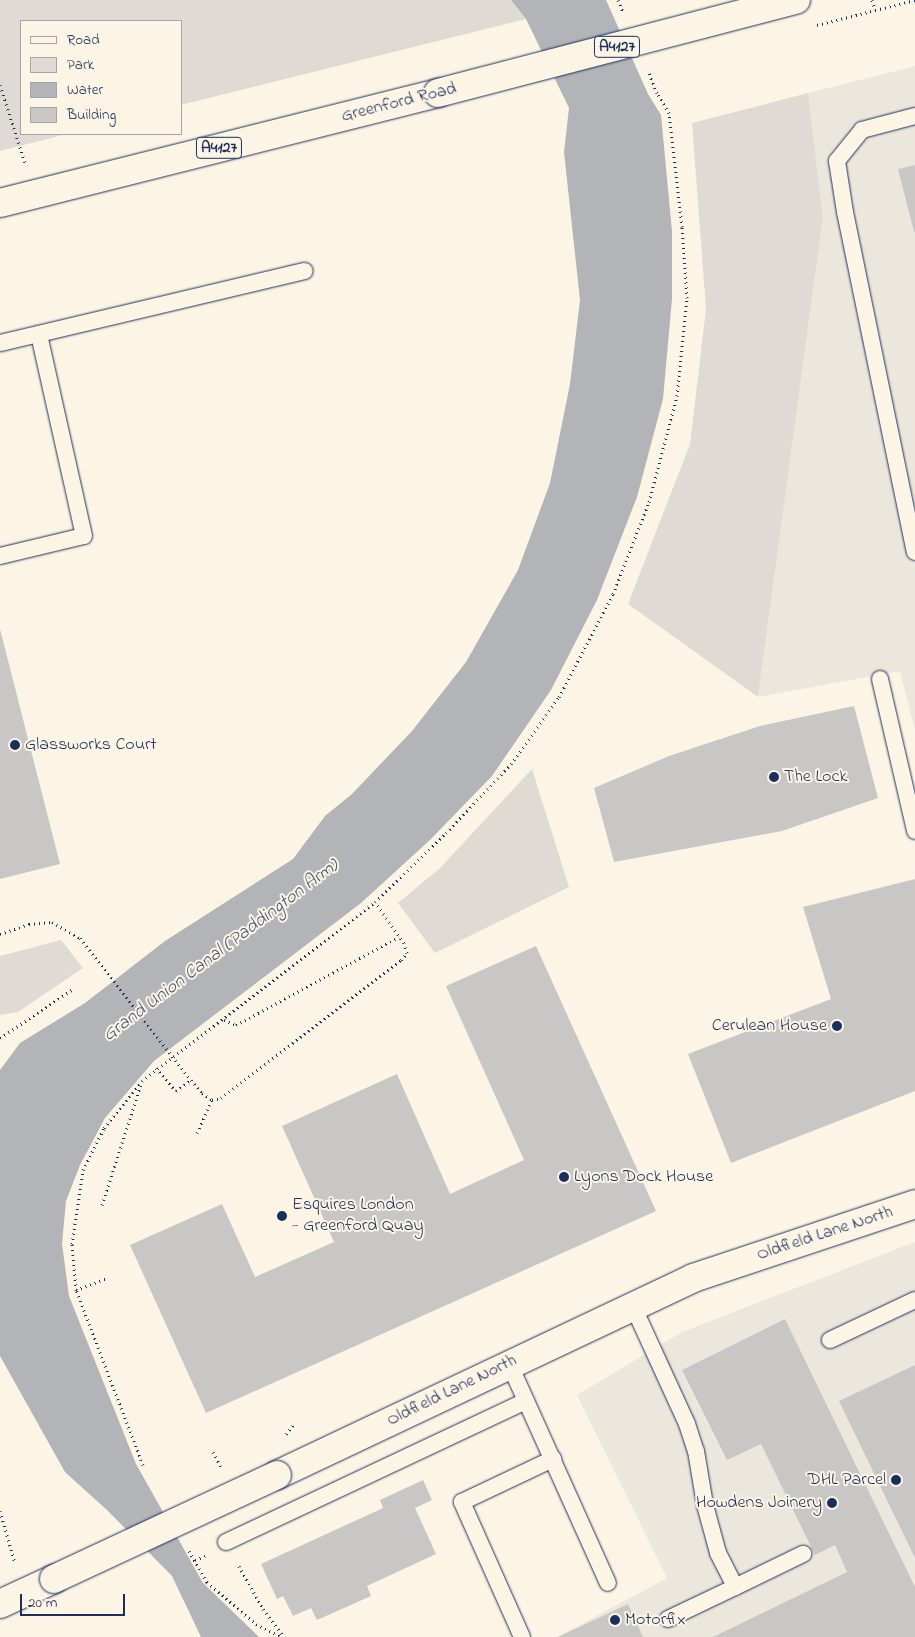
<!DOCTYPE html>
<style>
body{margin:0}
#map{position:relative;width:915px;height:1637px;overflow:hidden;background:#fcf5e5;font-family:"Indie Flower",sans-serif}
div>[style]{position:absolute}
.built>*{inset:0;background:#ece7dc}
.green>*{inset:0;background:#dfdbd4}
.water>*{inset:0;background:#b2b4b8}
.building>*{inset:0;background:#c8c7c6}
.path>*{height:3px;margin-top:-1.5px;transform-origin:0;background:repeating-linear-gradient(90deg,#1b2f5e 0 1px,transparent 0 5px)}
.roads{filter:drop-shadow(0 0 1px #1b2f5e) drop-shadow(0 0 1px #1b2f5e)}
.lane>*{height:16px;margin:-8px;padding:0 8px;transform-origin:8px;border-radius:8px;background:#fcf5e5}
.secondary>*{height:28px;margin:-14px;padding:0 14px;transform-origin:14px;border-radius:14px;background:#fcf5e5}
.primary>*{height:28px;margin:-14px;padding:0 14px;transform-origin:14px;border-radius:14px;background:#fcf5e5}
.path-bridge>*{height:3px;margin-top:-1.5px;transform-origin:0;background:repeating-linear-gradient(90deg,#1b2f5e 0 1px,transparent 0 5px)}
.bridges{filter:drop-shadow(0 0 1px #1b2f5e) drop-shadow(0 0 1px #1b2f5e)}
.secondary-bridge>*{height:28px;margin:-14px;padding:0 14px;transform-origin:14px;border-radius:14px;background:#fcf5e5}
.primary-bridge>*{height:28px;margin:-14px;padding:0 14px;transform-origin:14px;border-radius:14px;background:#fcf5e5}
.dots>*{width:14px;height:14px;translate:-50% -50%;box-sizing:border-box;border:2px solid #fcf5e5;border-radius:50%}
span{translate:-50% -50%;white-space:nowrap;text-align:center;line-height:1.15;-webkit-text-stroke:4px #fcf5e5;paint-order:stroke}
.shield-label span{padding:1px 4px;background:#fcf5e5;border:1px solid;border-radius:4px;-webkit-text-stroke-width:0}
.shield-label{font-size:16px;color:#1b2f5e;font-weight:700}
.street-label{font-size:18px;color:#1b2f5e}
.poi-label{font-size:18px;color:#1b2f5e}
.left{translate:0 -50%;text-align:left}
.right{translate:-100% -50%;text-align:right}
.water-label{font-size:19px;color:#485779;font-style:italic}
.legend{position:absolute;left:20px;top:20px;width:162px;height:115px;box-sizing:border-box;background:#fcf5e5;border:1px solid #a2a6af;margin:0;padding:6px 9px;list-style:none;font-size:15px;color:#1b2f5e}
.legend li{display:flex;align-items:center;gap:10px;height:25px}
.legend b{width:25px;border:1px solid #a2a6af}
.scale{position:absolute;left:20px;top:1594px;width:105px;height:22px;box-sizing:border-box;border:2px solid #1b2f5e;border-top:0;padding-left:6px;font-size:15px;line-height:18px;white-space:nowrap;color:#1b2f5e;-webkit-text-stroke:4px #fcf5e5;paint-order:stroke}
</style>
<div id="map">
<div class="built">
<div style="clip-path:polygon(915px 66px,915px 731px,900px 671px,758px 697px,823px 217px,808px 93px)"></div>
<div style="clip-path:polygon(915px 1242px,915px 1637px,557px 1637px,667px 1578px,577px 1395px,682px 1332px)"></div>
</div>
<div class="green">
<div style="clip-path:polygon(0 0,511px 0,526px 19px,181px 105px,181px 21px,21px 21px,21px 134px,67px 134px,0 151px)"></div>
<div style="clip-path:polygon(808px 93px,823px 217px,758px 697px,628px 604px,690px 444px,706px 309px,692px 123px)"></div>
<div style="clip-path:polygon(532px 769px,569px 887px,435px 953px,398px 903px,440px 868px)"></div>
<div style="clip-path:polygon(61px 940px,83px 968px,18px 1012px,0 1015px,0 956px)"></div>
</div>
<div class="water">
<div style="clip-path:polygon(511px 0,606px 0,648px 94px,661px 115px,672px 231px,672px 299px,663px 399px,637px 497px,597px 600px,551px 690px,492px 776px,430px 840px,361px 903px,154px 1061px,105px 1118px,80px 1165px,66px 1201px,62px 1244px,69px 1296px,136px 1464px,203px 1583px,259px 1637px,201px 1637px,172px 1576px,108px 1511px,65px 1472px,0 1356px,0 1070px,20px 1043px,85px 1003px,165px 941px,293px 859px,325px 816px,352px 794px,412px 731px,466px 662px,518px 570px,550px 483px,570px 384px,580px 300px,564px 152px,569px 108px,526px 19px)"></div>
</div>
<div class="building">
<div style="clip-path:polygon(915px 165px,915px 232px,914px 232px,898px 169px)"></div>
<div style="clip-path:polygon(0 629px,60px 864px,0 879px)"></div>
<div style="clip-path:polygon(854px 706px,878px 798px,782px 831px,614px 862px,594px 788px,669px 756px,760px 726px)"></div>
<div style="clip-path:polygon(915px 879px,915px 1091px,731px 1163px,688px 1054px,831px 999px,803px 907px)"></div>
<div style="clip-path:polygon(536px 946px,656px 1211px,206px 1413px,130px 1245px,222px 1204px,255px 1277px,334px 1242px,282px 1126px,397px 1074px,450px 1194px,524px 1160px,446px 986px)"></div>
<div style="clip-path:polygon(785px 1319px,915px 1587px,915px 1637px,713px 1637px,847px 1572px,835px 1545px,815px 1555px,761px 1444px,727px 1460px,682px 1370px)"></div>
<div style="clip-path:polygon(915px 1365px,915px 1558px,839px 1401px)"></div>
<div style="clip-path:polygon(423px 1480px,432px 1500px,415px 1508px,436px 1554px,367px 1586px,371px 1596px,317px 1620px,311px 1608px,293px 1616px,283px 1596px,277px 1599px,261px 1564px,383px 1508px,380px 1500px)"></div>
<div style="clip-path:polygon(628px 1604px,643px 1637px,558px 1637px)"></div>
</div>
<div class="path">
<div style="left:618px;top:0;width:13px;rotate:67deg"></div>
<div style="left:872px;top:0;width:10px;rotate:73deg"></div>
<div style="left:817px;top:25px;width:101px;rotate:-14.3deg"></div>
<div style="left:0;top:85px;width:82px;rotate:72.2deg"></div>
<div style="left:0;top:934px;width:31px;rotate:-19deg"></div>
<div style="left:29px;top:924px;width:23px;rotate:-5deg"></div>
<div style="left:52px;top:922px;width:32px;rotate:30deg"></div>
<div style="left:224px;top:1020px;width:13px;rotate:23deg"></div>
<div style="left:236px;top:1025px;width:185px;rotate:-28.4deg"></div>
<div style="left:0;top:1038px;width:88px;rotate:-33.9deg"></div>
<div style="left:156px;top:1068px;width:30px;rotate:49deg"></div>
<div style="left:176px;top:1091px;width:19px;rotate:-36deg"></div>
<div style="left:191px;top:1080px;width:17px;rotate:50deg"></div>
<div style="left:202px;top:1093px;width:12px;rotate:35deg"></div>
<div style="left:212px;top:1100px;width:9px;rotate:-13deg"></div>
<div style="left:221px;top:1098px;width:227px;rotate:-37.5deg"></div>
<div style="left:401px;top:960px;width:9px;rotate:-49deg"></div>
<div style="left:407px;top:953px;width:10px;rotate:-107deg"></div>
<div style="left:404px;top:943px;width:50px;rotate:-125.3deg"></div>
<div style="left:197px;top:1133px;width:36px;rotate:-66deg"></div>
<div style="left:102px;top:1205px;width:127px;rotate:-72.1deg"></div>
<div style="left:76px;top:1290px;width:33px;rotate:-21deg"></div>
<div style="left:286px;top:1434px;width:13px;rotate:-51deg"></div>
<div style="left:213px;top:1452px;width:17px;rotate:62deg"></div>
<div style="left:143px;top:1465px;width:187px;rotate:-110.9deg"></div>
<div style="left:76px;top:1290px;width:46px;rotate:-95deg"></div>
<div style="left:72px;top:1244px;width:75px;rotate:-81.5deg"></div>
<div style="left:83px;top:1170px;width:47px;rotate:-63.4deg"></div>
<div style="left:104px;top:1128px;width:60px;rotate:-51deg"></div>
<div style="left:142px;top:1081px;width:294px;rotate:-37.5deg"></div>
<div style="left:375px;top:902px;width:99px;rotate:-44.2deg"></div>
<div style="left:446px;top:833px;width:95px;rotate:-46.7deg"></div>
<div style="left:511px;top:764px;width:82px;rotate:-54.4deg"></div>
<div style="left:559px;top:697px;width:116px;rotate:-62.3deg"></div>
<div style="left:613px;top:594px;width:99px;rotate:-68.6deg"></div>
<div style="left:649px;top:502px;width:110px;rotate:-75.2deg"></div>
<div style="left:677px;top:396px;width:99px;rotate:-84.2deg"></div>
<div style="left:687px;top:298px;width:71px;rotate:-94deg"></div>
<div style="left:682px;top:227px;width:115px;rotate:-96.5deg"></div>
<div style="left:669px;top:113px;width:23px;rotate:-121deg"></div>
<div style="left:657px;top:93px;width:24px;rotate:-112deg"></div>
<div style="left:0;top:1511px;width:54px;rotate:73.9deg"></div>
<div style="left:189px;top:1551px;width:36px;rotate:60deg"></div>
<div style="left:207px;top:1582px;width:65px;rotate:40.6deg"></div>
<div style="left:256px;top:1624px;width:29px;rotate:27deg"></div>
<div style="left:195px;top:1560px;width:11px;rotate:-22deg"></div>
<div style="left:239px;top:1566px;width:49px;rotate:60.8deg"></div>
<div style="left:263px;top:1609px;width:35px;rotate:53deg"></div>
</div>
<div class="roads">
<div class="lane">
<div style="left:915px;top:116px;width:55px;rotate:165.2deg"></div>
<div style="left:862px;top:130px;width:40px;rotate:129deg"></div>
<div style="left:837px;top:161px;width:52px;rotate:81.1deg"></div>
<div style="left:845px;top:212px;width:347px;rotate:78.4deg"></div>
<div style="left:0;top:343px;width:313px;rotate:-13.3deg"></div>
<div style="left:0;top:556px;width:86px;rotate:-13.4deg"></div>
<div style="left:84px;top:536px;width:207px;rotate:-102.6deg"></div>
<div style="left:880px;top:679px;width:156px;rotate:77deg"></div>
<div style="left:633px;top:1306px;width:130px;rotate:65.4deg"></div>
<div style="left:687px;top:1424px;width:28px;rotate:72deg"></div>
<div style="left:696px;top:1451px;width:55px;rotate:80.5deg"></div>
<div style="left:705px;top:1505px;width:50px;rotate:74.8deg"></div>
<div style="left:718px;top:1553px;width:38px;rotate:63deg"></div>
<div style="left:735px;top:1587px;width:76px;rotate:-25.9deg"></div>
<div style="left:830px;top:1340px;width:94px;rotate:-25.2deg"></div>
<div style="left:509px;top:1363px;width:241px;rotate:65.8deg"></div>
<div style="left:226px;top:1542px;width:331px;rotate:-25.2deg"></div>
<div style="left:668px;top:1619px;width:74px;rotate:-25.5deg"></div>
<div style="left:522px;top:1637px;width:148px;rotate:-114deg"></div>
<div style="left:462px;top:1502px;width:101px;rotate:-25.3deg"></div>
</div>
<div class="secondary">
<div style="left:277px;top:1475px;width:460px;rotate:-25.3deg"></div>
<div style="left:693px;top:1278px;width:234px;rotate:-18.4deg"></div>
<div style="left:0;top:1604px;width:60px;rotate:-24.8deg"></div>
</div>
<div class="primary">
<div style="left:0;top:203px;width:452px;rotate:-14.1deg"></div>
</div>
</div>
<div class="path-bridge">
<div style="left:80px;top:938px;width:180px;rotate:52deg"></div>
</div>
<div class="bridges">
<div class="secondary-bridge">
<div style="left:54px;top:1579px;width:246px;rotate:-25deg"></div>
</div>
<div class="primary-bridge">
<div style="left:438px;top:93px;width:370px;rotate:-14.6deg"></div>
</div>
</div>
<div class="dots">
<div style="left:15px;top:745px;background:#1b2f5e"></div>
<div style="left:774px;top:777px;background:#1b2f5e"></div>
<div style="left:837px;top:1026px;background:#1b2f5e"></div>
<div style="left:564px;top:1177px;background:#1b2f5e"></div>
<div style="left:282px;top:1216px;background:#1b2f5e"></div>
<div style="left:896px;top:1480px;background:#1b2f5e"></div>
<div style="left:832px;top:1503px;background:#1b2f5e"></div>
<div style="left:615px;top:1620px;background:#1b2f5e"></div>
</div>
<div class="shield-label">
<span style="left:617px;top:47px">A4127</span>
<span style="left:219px;top:148px">A4127</span>
</div>
<div class="street-label">
<span style="left:399px;top:103px;rotate:-14deg">Greenford Road</span>
<span style="left:825px;top:1234px;rotate:-18deg">Oldfield Lane North</span>
<span style="left:452px;top:1391px;rotate:-26deg">Oldfield Lane North</span>
</div>
<div class="poi-label">
<span class="left" style="left:25px;top:745px">Glassworks Court</span>
<span class="left" style="left:784px;top:777px">The Lock</span>
<span class="right" style="left:827px;top:1026px">Cerulean House</span>
<span class="left" style="left:574px;top:1177px">Lyons Dock House</span>
<span class="left" style="left:292px;top:1216px">Esquires London<br>- Greenford Quay</span>
<span class="right" style="left:886px;top:1480px">DHL Parcel</span>
<span class="right" style="left:822px;top:1503px">Howdens Joinery</span>
<span class="left" style="left:625px;top:1620px">Motorfix</span>
</div>
<div class="water-label">
<span style="left:221px;top:951px;rotate:-37deg">Grand Union Canal (Paddington Arm)</span>
</div>
<ul class="legend">
<li><b style="height:6px;background:#fcf5e5"></b>Road</li>
<li><b style="height:14px;background:#dfdbd4"></b>Park</li>
<li><b style="height:14px;background:#b2b4b8"></b>Water</li>
<li><b style="height:14px;background:#c8c7c6"></b>Building</li>
</ul>
<div class="scale">20 m</div>
</div>
